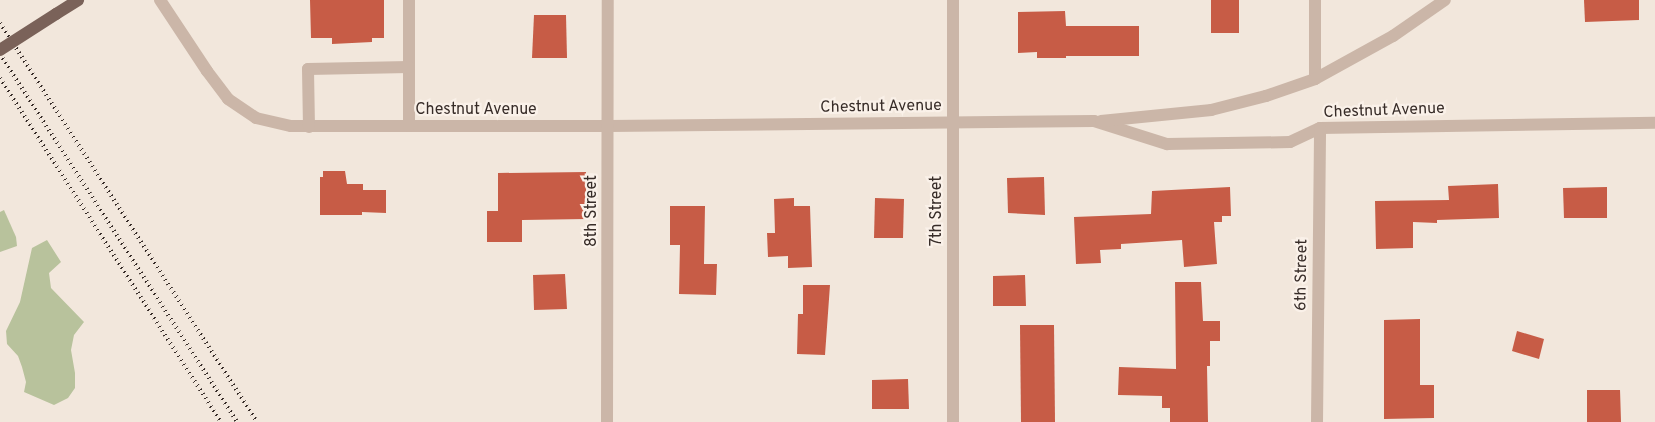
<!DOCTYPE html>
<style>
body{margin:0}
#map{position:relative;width:1655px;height:422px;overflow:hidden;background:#f2e7dc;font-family:Overpass,sans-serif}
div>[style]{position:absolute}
.green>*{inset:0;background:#b8c29c}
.building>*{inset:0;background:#c75c46}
.minor>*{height:12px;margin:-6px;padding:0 6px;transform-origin:6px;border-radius:6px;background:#cbb6a8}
.major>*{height:12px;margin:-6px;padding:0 6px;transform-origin:6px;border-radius:6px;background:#7a6259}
.rail>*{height:4px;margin-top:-2px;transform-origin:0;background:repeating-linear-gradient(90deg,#372c28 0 1px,transparent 0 5px)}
.major-bridge>*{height:12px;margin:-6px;padding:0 6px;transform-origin:6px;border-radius:6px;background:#7a6259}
span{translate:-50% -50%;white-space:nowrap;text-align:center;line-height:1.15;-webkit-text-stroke:4.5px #faf1e9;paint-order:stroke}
.street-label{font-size:16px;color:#372c28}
</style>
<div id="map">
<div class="green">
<div style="clip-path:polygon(4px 210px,16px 237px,17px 246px,0 252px,0 212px)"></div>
<div style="clip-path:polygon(47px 240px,61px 262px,49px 273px,51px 288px,84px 322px,74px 335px,71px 350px,75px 373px,75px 388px,68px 398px,54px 405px,24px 392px,26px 382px,22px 367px,18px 356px,7px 344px,6px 331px,20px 302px,32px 248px)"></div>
</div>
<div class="building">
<div style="clip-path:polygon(310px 0,384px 0,384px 38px,372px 38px,372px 42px,332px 44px,332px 38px,311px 38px)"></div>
<div style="clip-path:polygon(1211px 0,1239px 0,1239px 33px,1211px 33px)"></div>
<div style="clip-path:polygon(1584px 0,1639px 0,1639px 20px,1585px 22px)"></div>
<div style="clip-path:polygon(1065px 11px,1066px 26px,1139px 26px,1139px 56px,1066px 56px,1066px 58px,1037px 58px,1037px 52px,1018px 53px,1018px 12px)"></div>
<div style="clip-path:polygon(534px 15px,566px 15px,567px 58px,532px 58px)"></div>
<div style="clip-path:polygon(323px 171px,345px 171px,347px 184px,363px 184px,363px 190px,386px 190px,386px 213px,362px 212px,362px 215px,320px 215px,320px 177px,323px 177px)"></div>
<div style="clip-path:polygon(586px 172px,586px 219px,522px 220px,522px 242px,487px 242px,487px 211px,498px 211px,498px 173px)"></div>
<div style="clip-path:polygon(1044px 177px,1045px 215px,1008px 213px,1007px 178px)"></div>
<div style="clip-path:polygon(1498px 184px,1499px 218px,1437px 220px,1437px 223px,1413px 222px,1413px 248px,1376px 249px,1375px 201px,1449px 200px,1448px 186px)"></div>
<div style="clip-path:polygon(1230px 187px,1231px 216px,1222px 216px,1222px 222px,1214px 222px,1217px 264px,1184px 267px,1182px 240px,1121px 244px,1121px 249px,1100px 250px,1101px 263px,1076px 264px,1074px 217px,1151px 214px,1152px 191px)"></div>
<div style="clip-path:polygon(1607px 187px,1607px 218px,1564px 218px,1563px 188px)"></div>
<div style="clip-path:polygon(794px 198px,794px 206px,810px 206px,812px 267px,788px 268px,788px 256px,768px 257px,767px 233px,775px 233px,774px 199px)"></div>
<div style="clip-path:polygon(875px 198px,904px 199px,903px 238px,874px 238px)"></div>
<div style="clip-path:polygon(670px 206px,705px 206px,704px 264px,717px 264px,716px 295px,679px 294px,680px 245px,670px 245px)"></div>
<div style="clip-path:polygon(565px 274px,567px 309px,534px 310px,533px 275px)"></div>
<div style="clip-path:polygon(1025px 275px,1026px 306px,993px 306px,993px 276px)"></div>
<div style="clip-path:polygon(1175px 282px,1201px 282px,1203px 321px,1220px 321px,1220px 341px,1210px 341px,1210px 366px,1207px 366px,1208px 422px,1170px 422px,1170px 408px,1162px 408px,1162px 396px,1118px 395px,1119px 367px,1176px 369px)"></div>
<div style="clip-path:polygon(803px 285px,830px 285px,825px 355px,797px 354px,798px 314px,803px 314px)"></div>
<div style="clip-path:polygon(1420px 319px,1420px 385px,1434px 385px,1434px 418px,1384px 419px,1384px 320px)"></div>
<div style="clip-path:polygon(1020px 325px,1054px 325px,1055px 422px,1021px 422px)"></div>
<div style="clip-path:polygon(1517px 331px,1544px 339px,1539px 359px,1512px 351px)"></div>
<div style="clip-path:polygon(908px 379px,909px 409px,872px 409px,872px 380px)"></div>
<div style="clip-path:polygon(1587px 390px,1620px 390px,1621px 422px,1587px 422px)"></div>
</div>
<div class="minor">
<div style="left:160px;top:0;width:85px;rotate:56.5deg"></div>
<div style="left:207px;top:71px;width:35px;rotate:53deg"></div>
<div style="left:228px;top:99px;width:34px;rotate:34deg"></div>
<div style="left:256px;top:118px;width:36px;rotate:13deg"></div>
<div style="left:291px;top:126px;width:318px"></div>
<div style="left:609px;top:126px;width:485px;rotate:-0.6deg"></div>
<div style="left:1094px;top:121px;width:77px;rotate:17.5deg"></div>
<div style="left:1167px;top:144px;width:123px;rotate:-0.9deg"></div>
<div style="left:1290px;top:142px;width:33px;rotate:-25deg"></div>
<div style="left:1320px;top:128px;width:335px;rotate:-0.9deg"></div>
<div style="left:409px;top:0;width:126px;rotate:90deg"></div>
<div style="left:1315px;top:0;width:79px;rotate:90deg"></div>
<div style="left:1101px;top:121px;width:111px;rotate:-5.7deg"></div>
<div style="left:1211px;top:110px;width:57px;rotate:-14.3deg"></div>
<div style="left:1266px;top:96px;width:52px;rotate:-19.1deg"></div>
<div style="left:1315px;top:79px;width:89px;rotate:-28.9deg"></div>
<div style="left:1393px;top:36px;width:63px;rotate:-34.7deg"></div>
<div style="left:309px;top:127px;width:58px;rotate:-91deg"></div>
<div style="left:308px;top:69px;width:101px;rotate:-1.1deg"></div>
<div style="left:607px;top:422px;width:422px;rotate:-89.9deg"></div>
<div style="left:953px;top:422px;width:422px;rotate:-90deg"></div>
<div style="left:1317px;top:422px;width:294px;rotate:-89.4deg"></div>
</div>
<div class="major">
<div style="left:56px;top:14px;width:26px;rotate:-32deg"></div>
</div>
<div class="rail">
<div style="left:0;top:23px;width:475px;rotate:57.2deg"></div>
<div style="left:0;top:54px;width:438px;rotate:57.2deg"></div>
<div style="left:0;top:78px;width:409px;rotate:57.3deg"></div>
</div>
<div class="major-bridge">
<div style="left:0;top:50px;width:67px;rotate:-32.7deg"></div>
</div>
<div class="street-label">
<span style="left:881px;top:107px;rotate:-1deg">Chestnut Avenue</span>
<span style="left:476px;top:110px">Chestnut Avenue</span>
<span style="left:1384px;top:111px;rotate:-2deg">Chestnut Avenue</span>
<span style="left:592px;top:211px;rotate:-90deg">8th Street</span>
<span style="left:937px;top:211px;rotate:-90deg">7th Street</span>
<span style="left:1302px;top:275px;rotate:-89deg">6th Street</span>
</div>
</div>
